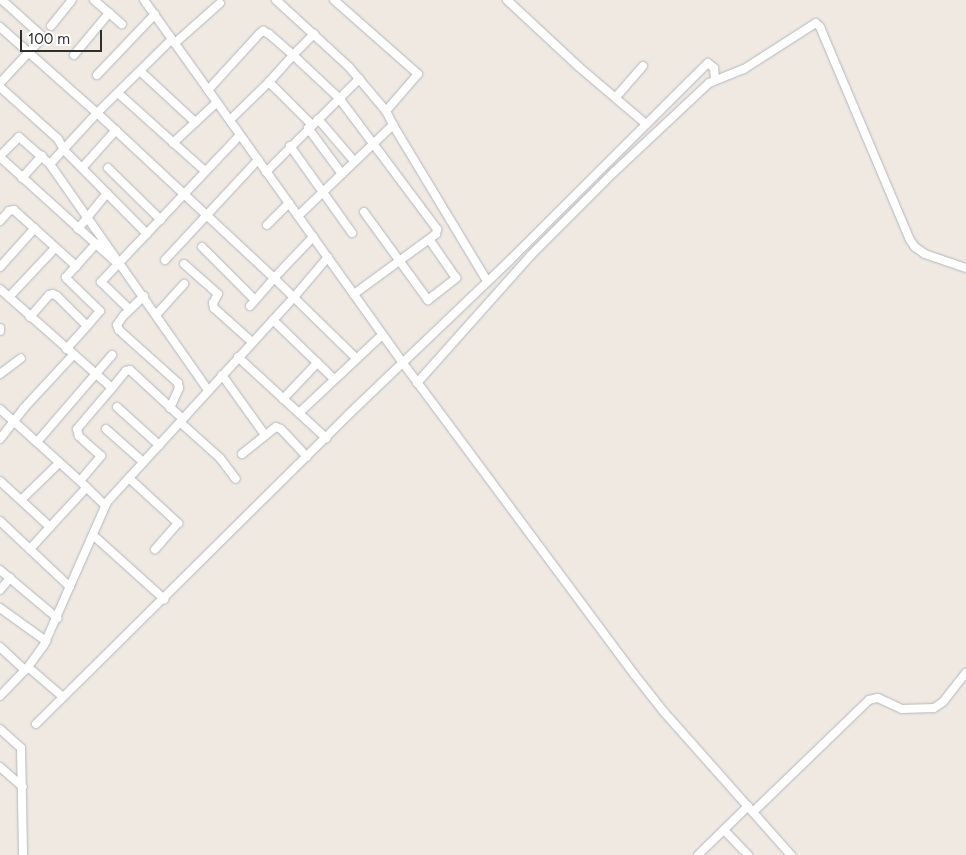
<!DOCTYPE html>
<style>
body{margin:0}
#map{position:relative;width:966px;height:855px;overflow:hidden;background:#efe9e1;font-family:Figtree,sans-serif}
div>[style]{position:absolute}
.roads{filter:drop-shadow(0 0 1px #b4b7c1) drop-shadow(0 0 1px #b4b7c1)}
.minor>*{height:8px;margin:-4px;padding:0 4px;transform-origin:4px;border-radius:4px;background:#fff}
span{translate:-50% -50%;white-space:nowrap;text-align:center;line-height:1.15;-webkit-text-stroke:4.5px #fff;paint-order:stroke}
.scale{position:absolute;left:20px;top:30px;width:82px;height:22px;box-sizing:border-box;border:2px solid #2e2e2e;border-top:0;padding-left:6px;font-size:15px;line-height:18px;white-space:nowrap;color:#2e2e2e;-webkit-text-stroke:4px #fff;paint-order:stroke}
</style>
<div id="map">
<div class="roads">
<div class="minor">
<div style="left:94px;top:0;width:37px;rotate:41deg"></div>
<div style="left:144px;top:0;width:446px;rotate:54.5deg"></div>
<div style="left:403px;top:363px;width:387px;rotate:53.4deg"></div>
<div style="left:634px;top:674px;width:48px;rotate:51.7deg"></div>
<div style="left:664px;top:712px;width:191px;rotate:48.4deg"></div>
<div style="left:276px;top:0;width:99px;rotate:42.5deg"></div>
<div style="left:349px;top:67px;width:57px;rotate:49.9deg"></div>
<div style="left:386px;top:111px;width:16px;rotate:63deg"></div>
<div style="left:334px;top:0;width:112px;rotate:41.4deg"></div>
<div style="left:418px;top:74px;width:49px;rotate:130.9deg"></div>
<div style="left:507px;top:0;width:98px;rotate:42.9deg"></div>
<div style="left:579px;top:67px;width:88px;rotate:40.4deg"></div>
<div style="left:51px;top:26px;width:33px;rotate:-51deg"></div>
<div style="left:0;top:27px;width:130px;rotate:41.6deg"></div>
<div style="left:97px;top:113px;width:105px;rotate:-44.6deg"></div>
<div style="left:175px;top:43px;width:60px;rotate:-41.6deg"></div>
<div style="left:74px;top:55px;width:55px;rotate:-50.2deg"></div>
<div style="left:140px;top:71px;width:75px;rotate:42.8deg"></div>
<div style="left:97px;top:75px;width:84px;rotate:-46.4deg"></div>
<div style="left:0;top:83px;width:63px;rotate:-46.9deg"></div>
<div style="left:43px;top:37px;width:55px;rotate:-137.9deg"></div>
<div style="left:0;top:87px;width:78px;rotate:41.9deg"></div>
<div style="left:58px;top:139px;width:13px;rotate:61deg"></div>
<div style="left:64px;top:150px;width:118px;rotate:45.3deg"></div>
<div style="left:208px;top:90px;width:77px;rotate:-47.6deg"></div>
<div style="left:260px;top:33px;width:4px;rotate:-34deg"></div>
<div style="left:263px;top:31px;width:7px;rotate:27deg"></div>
<div style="left:269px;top:34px;width:32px;rotate:41deg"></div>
<div style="left:293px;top:55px;width:30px;rotate:-45deg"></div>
<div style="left:118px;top:93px;width:117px;rotate:41.9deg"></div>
<div style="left:616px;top:97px;width:41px;rotate:-48.9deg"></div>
<div style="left:318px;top:119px;width:55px;rotate:49.4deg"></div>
<div style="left:230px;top:120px;width:54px;rotate:-44.3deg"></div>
<div style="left:312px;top:125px;width:61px;rotate:-135deg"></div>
<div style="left:269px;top:82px;width:36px;rotate:-48deg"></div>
<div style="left:293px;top:55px;width:63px;rotate:43.1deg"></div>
<div style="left:339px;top:98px;width:164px;rotate:53.2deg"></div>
<div style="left:437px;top:229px;width:5px;rotate:101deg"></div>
<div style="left:436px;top:234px;width:102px;rotate:143.8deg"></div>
<div style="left:308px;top:128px;width:57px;rotate:53.5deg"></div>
<div style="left:173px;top:143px;width:59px;rotate:-42.9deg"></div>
<div style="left:290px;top:146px;width:107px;rotate:54.5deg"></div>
<div style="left:0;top:156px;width:27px;rotate:-45deg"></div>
<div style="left:19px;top:137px;width:41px;rotate:41.1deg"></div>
<div style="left:0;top:157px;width:130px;rotate:42.2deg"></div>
<div style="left:82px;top:168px;width:51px;rotate:-48.2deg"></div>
<div style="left:108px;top:168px;width:74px;rotate:44.5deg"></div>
<div style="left:266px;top:172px;width:132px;rotate:-45deg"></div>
<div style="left:22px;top:178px;width:30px;rotate:-48deg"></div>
<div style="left:364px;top:212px;width:109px;rotate:54deg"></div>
<div style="left:428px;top:300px;width:36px;rotate:-38deg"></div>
<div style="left:456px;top:278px;width:47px;rotate:-124.7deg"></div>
<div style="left:298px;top:216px;width:132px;rotate:-43.8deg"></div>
<div style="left:393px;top:125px;width:182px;rotate:58.9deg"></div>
<div style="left:0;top:221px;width:13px;rotate:-48deg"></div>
<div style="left:9px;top:211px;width:5px;rotate:-11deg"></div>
<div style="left:14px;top:210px;width:84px;rotate:42.1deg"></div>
<div style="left:76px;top:266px;width:30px;rotate:-48deg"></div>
<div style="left:96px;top:244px;width:28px;rotate:42deg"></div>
<div style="left:267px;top:225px;width:31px;rotate:-45deg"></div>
<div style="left:78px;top:229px;width:46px;rotate:-51.1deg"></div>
<div style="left:202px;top:247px;width:74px;rotate:45deg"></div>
<div style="left:165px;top:260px;width:137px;rotate:-47.1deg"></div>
<div style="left:184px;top:264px;width:45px;rotate:41.4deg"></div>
<div style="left:218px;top:294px;width:10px;rotate:119deg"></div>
<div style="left:213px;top:303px;width:5px;rotate:79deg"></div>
<div style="left:214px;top:308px;width:51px;rotate:41.8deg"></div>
<div style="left:76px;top:266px;width:15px;rotate:132deg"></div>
<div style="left:66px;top:277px;width:2px;rotate:63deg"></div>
<div style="left:67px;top:279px;width:46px;rotate:44.1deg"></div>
<div style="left:100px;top:311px;width:20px;rotate:131deg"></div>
<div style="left:0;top:267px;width:52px;rotate:-48.1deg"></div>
<div style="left:0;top:289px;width:149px;rotate:41.5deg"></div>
<div style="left:112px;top:388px;width:22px;rotate:-51deg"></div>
<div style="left:126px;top:371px;width:4px;rotate:-14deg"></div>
<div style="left:130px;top:370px;width:72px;rotate:42.8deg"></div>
<div style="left:144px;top:296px;width:28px;rotate:136deg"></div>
<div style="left:124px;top:315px;width:12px;rotate:125deg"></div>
<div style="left:117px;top:325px;width:5px;rotate:68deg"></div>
<div style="left:119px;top:330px;width:79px;rotate:41.9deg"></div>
<div style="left:178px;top:383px;width:5px;rotate:79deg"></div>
<div style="left:179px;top:388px;width:22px;rotate:114deg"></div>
<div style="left:9px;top:297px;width:67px;rotate:-46.8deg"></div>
<div style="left:250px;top:306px;width:37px;rotate:-49deg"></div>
<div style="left:274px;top:278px;width:115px;rotate:44.3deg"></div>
<div style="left:129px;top:309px;width:39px;rotate:-136deg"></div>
<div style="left:101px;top:282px;width:201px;rotate:-46.6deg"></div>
<div style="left:156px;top:315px;width:42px;rotate:-47.9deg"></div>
<div style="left:30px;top:317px;width:29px;rotate:-49deg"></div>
<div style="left:49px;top:295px;width:4px;rotate:-14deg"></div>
<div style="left:53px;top:294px;width:4px;rotate:27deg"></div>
<div style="left:57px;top:296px;width:42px;rotate:45deg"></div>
<div style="left:87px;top:326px;width:31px;rotate:132deg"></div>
<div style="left:273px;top:320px;width:85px;rotate:44deg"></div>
<div style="left:0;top:328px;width:3px;rotate:90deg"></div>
<div style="left:238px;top:357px;width:120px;rotate:42.6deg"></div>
<div style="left:0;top:374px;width:26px;rotate:-37deg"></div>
<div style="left:222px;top:375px;width:74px;rotate:54.4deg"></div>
<div style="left:417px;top:383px;width:171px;rotate:-48.3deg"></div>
<div style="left:531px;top:255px;width:117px;rotate:-45deg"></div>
<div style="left:614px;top:172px;width:130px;rotate:-43.1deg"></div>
<div style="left:709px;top:83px;width:38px;rotate:-22deg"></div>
<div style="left:744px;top:69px;width:85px;rotate:-32.6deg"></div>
<div style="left:816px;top:23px;width:6px;rotate:45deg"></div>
<div style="left:820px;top:27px;width:231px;rotate:67.1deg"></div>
<div style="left:910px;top:240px;width:9px;rotate:54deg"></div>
<div style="left:915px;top:247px;width:12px;rotate:35deg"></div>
<div style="left:925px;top:254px;width:43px;rotate:18.9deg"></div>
<div style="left:208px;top:390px;width:276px;rotate:-125deg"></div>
<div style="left:50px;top:164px;width:69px;rotate:-47.3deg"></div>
<div style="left:97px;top:113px;width:242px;rotate:43deg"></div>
<div style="left:274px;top:278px;width:57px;rotate:-46.4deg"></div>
<div style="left:283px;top:399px;width:50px;rotate:-46.6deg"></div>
<div style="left:117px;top:407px;width:57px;rotate:42.1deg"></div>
<div style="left:0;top:409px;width:108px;rotate:42deg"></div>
<div style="left:80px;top:481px;width:33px;rotate:-50deg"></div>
<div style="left:101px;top:456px;width:30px;rotate:-138deg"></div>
<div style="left:79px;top:436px;width:7px;rotate:-106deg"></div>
<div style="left:77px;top:429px;width:54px;rotate:-49.5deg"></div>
<div style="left:299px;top:413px;width:114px;rotate:-43.2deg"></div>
<div style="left:181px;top:423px;width:52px;rotate:41.9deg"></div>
<div style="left:220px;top:458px;width:26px;rotate:53deg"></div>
<div style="left:106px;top:429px;width:50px;rotate:41.7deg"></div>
<div style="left:0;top:439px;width:39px;rotate:-52deg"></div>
<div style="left:24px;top:408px;width:72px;rotate:-47.2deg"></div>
<div style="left:37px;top:442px;width:115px;rotate:-49.2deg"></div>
<div style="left:242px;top:454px;width:43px;rotate:-38.5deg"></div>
<div style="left:276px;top:427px;width:5px;rotate:22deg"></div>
<div style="left:281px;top:429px;width:38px;rotate:47deg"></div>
<div style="left:129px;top:478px;width:67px;rotate:42.6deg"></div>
<div style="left:178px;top:523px;width:35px;rotate:131deg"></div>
<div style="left:0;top:481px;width:68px;rotate:42.6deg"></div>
<div style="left:50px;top:527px;width:30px;rotate:132deg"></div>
<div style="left:83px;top:484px;width:30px;rotate:44deg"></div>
<div style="left:21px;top:500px;width:53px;rotate:-44.2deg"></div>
<div style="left:0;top:521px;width:96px;rotate:43.3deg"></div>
<div style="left:50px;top:527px;width:54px;rotate:-47.2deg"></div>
<div style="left:93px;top:535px;width:96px;rotate:42deg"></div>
<div style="left:0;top:570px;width:75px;rotate:40.1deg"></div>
<div style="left:0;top:590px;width:16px;rotate:-50deg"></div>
<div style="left:0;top:608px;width:57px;rotate:35.7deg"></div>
<div style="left:0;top:647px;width:34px;rotate:43deg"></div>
<div style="left:28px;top:667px;width:46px;rotate:40.6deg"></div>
<div style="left:0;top:696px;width:40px;rotate:-46deg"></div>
<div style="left:28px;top:667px;width:27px;rotate:-54deg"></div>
<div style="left:44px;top:645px;width:156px;rotate:-66.2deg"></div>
<div style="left:107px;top:502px;width:279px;rotate:-47.6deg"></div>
<div style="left:295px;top:296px;width:51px;rotate:-49.8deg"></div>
<div style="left:36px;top:724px;width:439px;rotate:-44.7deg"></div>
<div style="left:348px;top:415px;width:224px;rotate:-43.7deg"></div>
<div style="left:510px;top:260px;width:279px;rotate:-44.9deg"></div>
<div style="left:708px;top:63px;width:8px;rotate:40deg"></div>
<div style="left:714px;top:68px;width:11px;rotate:85deg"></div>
<div style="left:0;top:729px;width:28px;rotate:42deg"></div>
<div style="left:21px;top:748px;width:107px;rotate:88.9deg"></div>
<div style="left:0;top:767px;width:30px;rotate:41deg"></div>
<div style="left:753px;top:812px;width:161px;rotate:-44deg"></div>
<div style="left:869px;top:700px;width:9px;rotate:-13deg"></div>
<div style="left:878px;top:698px;width:26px;rotate:25deg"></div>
<div style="left:902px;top:709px;width:32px;rotate:-2deg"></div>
<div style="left:934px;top:708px;width:11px;rotate:-34deg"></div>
<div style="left:943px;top:702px;width:37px;rotate:-52deg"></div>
<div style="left:724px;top:830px;width:35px;rotate:46deg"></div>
<div style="left:698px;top:855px;width:70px;rotate:-44.4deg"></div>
</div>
</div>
<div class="scale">100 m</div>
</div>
